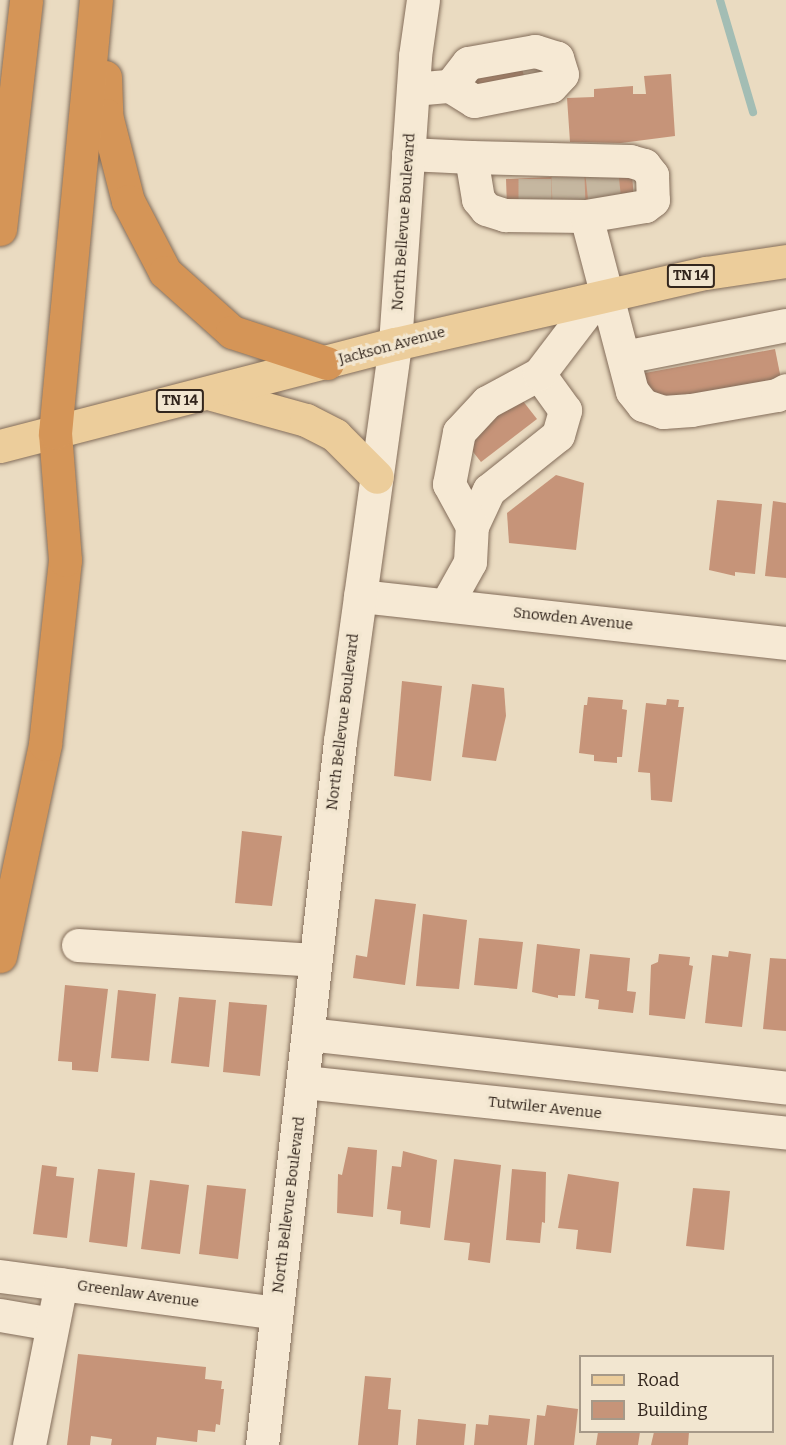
<!DOCTYPE html>
<style>
body{margin:0}
#map{position:relative;width:786px;height:1445px;overflow:hidden;background:#eadbc1;font-family:Bitter,serif}
div>[style]{position:absolute}
.stream>*{height:8px;margin:-4px;padding:0 4px;transform-origin:4px;border-radius:4px;background:#a3bdb4}
.building>*{inset:0;background:#c69479}
.minor-tunnel>*{height:33px;margin-top:-16.5px;transform-origin:0;background:repeating-linear-gradient(90deg,#c5b7a0 0 33px,transparent 0 49px)}
.roads{filter:drop-shadow(0 0 2px #836d5a) drop-shadow(0 0 2px #836d5a)}
.minor>*{height:33px;margin:-16.5px;padding:0 16.5px;transform-origin:16.5px;border-radius:16.5px;background:#f6e9d4}
.major>*{height:33px;margin:-16.5px;padding:0 16.5px;transform-origin:16.5px;border-radius:16.5px;background:#eccd9b}
.highway>*{height:33px;margin:-16.5px;padding:0 16.5px;transform-origin:16.5px;border-radius:16.5px;background:#d59557}
span{translate:-50% -50%;white-space:nowrap;text-align:center;line-height:1.15;-webkit-text-stroke:6px #f2e6d0;paint-order:stroke}
.shield-label span{padding:2px 4px;background:#f2e6d0;border:2px solid;border-radius:4px;-webkit-text-stroke-width:0}
.shield-label{font-size:14px;color:#33261d;font-weight:700}
.street-label{font-size:15px;color:#33261d}
.legend{position:absolute;left:579px;top:1355px;width:195px;height:78px;box-sizing:border-box;background:#f2e6d0;border:2px solid #a69988;margin:0;padding:8px 10px;list-style:none;font-size:18px;color:#33261d}
.legend li{display:flex;align-items:center;gap:12px;height:30px}
.legend b{width:30px;border:2px solid #a69988}
</style>
<div id="map">
<div class="stream">
<div style="left:720px;top:0;width:117px;rotate:73.6deg"></div>
</div>
<div class="building">
<div style="clip-path:polygon(520px 61px,525px 80px,477px 92px,472px 72px)"></div>
<div style="clip-path:polygon(671px 74px,675px 136px,621px 143px,570px 142px,567px 98px,594px 97px,594px 89px,633px 86px,633px 94px,646px 94px,644px 76px)"></div>
<div style="clip-path:polygon(632px 173px,634px 201px,507px 207px,506px 179px)"></div>
<div style="clip-path:polygon(775px 349px,781px 379px,650px 403px,645px 373px)"></div>
<div style="clip-path:polygon(519px 396px,537px 419px,481px 462px,463px 439px)"></div>
<div style="clip-path:polygon(556px 475px,584px 483px,576px 550px,509px 543px,507px 513px)"></div>
<div style="clip-path:polygon(717px 500px,762px 504px,755px 574px,735px 572px,735px 576px,709px 570px)"></div>
<div style="clip-path:polygon(773px 501px,786px 503px,786px 578px,765px 576px)"></div>
<div style="clip-path:polygon(402px 681px,442px 686px,431px 781px,394px 776px)"></div>
<div style="clip-path:polygon(472px 684px,504px 688px,506px 716px,496px 761px,462px 757px)"></div>
<div style="clip-path:polygon(588px 697px,623px 700px,622px 709px,627px 710px,622px 757px,617px 757px,617px 763px,594px 761px,594px 755px,579px 753px,584px 705px,587px 705px)"></div>
<div style="clip-path:polygon(667px 699px,679px 700px,678px 707px,684px 707px,672px 802px,651px 800px,650px 773px,638px 772px,646px 703px,666px 705px)"></div>
<div style="clip-path:polygon(242px 831px,282px 836px,272px 906px,235px 903px)"></div>
<div style="clip-path:polygon(375px 899px,416px 904px,405px 985px,353px 978px,356px 955px,367px 957px)"></div>
<div style="clip-path:polygon(423px 914px,467px 920px,459px 989px,416px 986px)"></div>
<div style="clip-path:polygon(479px 938px,523px 942px,517px 989px,474px 985px)"></div>
<div style="clip-path:polygon(537px 944px,580px 949px,575px 996px,558px 995px,558px 998px,532px 992px)"></div>
<div style="clip-path:polygon(729px 951px,751px 954px,742px 1027px,705px 1023px,712px 955px,728px 957px)"></div>
<div style="clip-path:polygon(590px 954px,630px 958px,627px 991px,636px 992px,633px 1013px,598px 1009px,599px 1000px,585px 998px)"></div>
<div style="clip-path:polygon(659px 954px,690px 957px,689px 965px,693px 966px,685px 1019px,649px 1015px,651px 965px,658px 962px)"></div>
<div style="clip-path:polygon(770px 958px,786px 959px,786px 1031px,763px 1029px)"></div>
<div style="clip-path:polygon(65px 985px,108px 989px,98px 1072px,72px 1070px,72px 1062px,58px 1061px)"></div>
<div style="clip-path:polygon(118px 990px,156px 994px,149px 1061px,111px 1058px)"></div>
<div style="clip-path:polygon(179px 997px,216px 1000px,209px 1067px,171px 1063px)"></div>
<div style="clip-path:polygon(229px 1002px,267px 1005px,260px 1076px,223px 1072px)"></div>
<div style="clip-path:polygon(348px 1147px,377px 1150px,373px 1217px,337px 1213px,338px 1174px,342px 1175px)"></div>
<div style="clip-path:polygon(403px 1151px,437px 1160px,430px 1228px,400px 1224px,401px 1211px,387px 1209px,392px 1166px,401px 1167px)"></div>
<div style="clip-path:polygon(454px 1159px,501px 1165px,490px 1263px,468px 1260px,470px 1243px,444px 1240px)"></div>
<div style="clip-path:polygon(42px 1165px,57px 1167px,56px 1176px,74px 1178px,67px 1238px,33px 1234px)"></div>
<div style="clip-path:polygon(98px 1169px,135px 1173px,127px 1247px,89px 1242px)"></div>
<div style="clip-path:polygon(512px 1169px,546px 1172px,545px 1223px,542px 1222px,540px 1243px,506px 1240px)"></div>
<div style="clip-path:polygon(568px 1174px,619px 1182px,611px 1253px,576px 1249px,578px 1230px,558px 1228px)"></div>
<div style="clip-path:polygon(150px 1180px,189px 1185px,180px 1254px,141px 1249px)"></div>
<div style="clip-path:polygon(207px 1185px,246px 1189px,238px 1259px,199px 1254px)"></div>
<div style="clip-path:polygon(693px 1188px,730px 1191px,724px 1250px,686px 1246px)"></div>
<div style="clip-path:polygon(78px 1354px,206px 1367px,205px 1379px,222px 1381px,221px 1389px,224px 1389px,220px 1425px,216px 1424px,215px 1432px,198px 1430px,197px 1442px,157px 1437px,156px 1445px,111px 1445px,112px 1439px,91px 1436px,90px 1445px,67px 1445px)"></div>
<div style="clip-path:polygon(365px 1376px,391px 1378px,388px 1409px,401px 1410px,398px 1445px,358px 1445px)"></div>
<div style="clip-path:polygon(547px 1405px,578px 1409px,574px 1445px,534px 1445px,537px 1415px,545px 1416px)"></div>
<div style="clip-path:polygon(489px 1415px,530px 1419px,527px 1445px,474px 1445px,476px 1424px,488px 1425px)"></div>
<div style="clip-path:polygon(418px 1419px,466px 1424px,464px 1445px,416px 1445px)"></div>
<div style="clip-path:polygon(598px 1432px,640px 1432px,638px 1445px,596px 1445px)"></div>
<div style="clip-path:polygon(654px 1432px,689px 1432px,688px 1445px,651px 1445px)"></div>
</div>
<div class="minor-tunnel">
<div style="left:602px;top:174px;width:29px;rotate:84deg"></div>
<div style="left:568px;top:176px;width:28px;rotate:88deg"></div>
<div style="left:535px;top:178px;width:28px;rotate:90deg"></div>
</div>
<div class="roads">
<div class="minor">
<div style="left:413px;top:89px;width:37px;rotate:-5deg"></div>
<div style="left:450px;top:86px;width:28px;rotate:32deg"></div>
<div style="left:474px;top:101px;width:78px;rotate:-11deg"></div>
<div style="left:551px;top:86px;width:16px;rotate:-47deg"></div>
<div style="left:562px;top:74px;width:17px;rotate:-107deg"></div>
<div style="left:557px;top:58px;width:23px;rotate:-162deg"></div>
<div style="left:535px;top:51px;width:68px;rotate:169.8deg"></div>
<div style="left:468px;top:63px;width:29px;rotate:128deg"></div>
<div style="left:408px;top:154px;width:63px;rotate:2.7deg"></div>
<div style="left:471px;top:157px;width:43px;rotate:80.5deg"></div>
<div style="left:478px;top:199px;width:13px;rotate:51deg"></div>
<div style="left:486px;top:209px;width:20px;rotate:18deg"></div>
<div style="left:505px;top:215px;width:81px;rotate:0.7deg"></div>
<div style="left:586px;top:216px;width:181px;rotate:75.3deg"></div>
<div style="left:632px;top:391px;width:18px;rotate:52deg"></div>
<div style="left:643px;top:405px;width:21px;rotate:19deg"></div>
<div style="left:663px;top:412px;width:28px;rotate:-4deg"></div>
<div style="left:691px;top:410px;width:87px;rotate:-9.9deg"></div>
<div style="left:777px;top:395px;width:10px;rotate:-29deg"></div>
<div style="left:471px;top:157px;width:159px;rotate:1.4deg"></div>
<div style="left:630px;top:161px;width:15px;rotate:16deg"></div>
<div style="left:644px;top:165px;width:13px;rotate:51deg"></div>
<div style="left:652px;top:175px;width:25px;rotate:88deg"></div>
<div style="left:653px;top:200px;width:10px;rotate:143deg"></div>
<div style="left:645px;top:206px;width:60px;rotate:170.4deg"></div>
<div style="left:624px;top:357px;width:165px;rotate:-11.2deg"></div>
<div style="left:472px;top:526px;width:40px;rotate:-65deg"></div>
<div style="left:489px;top:490px;width:88px;rotate:-38.6deg"></div>
<div style="left:558px;top:435px;width:26px;rotate:-74deg"></div>
<div style="left:565px;top:410px;width:44px;rotate:-125.8deg"></div>
<div style="left:360px;top:596px;width:429px;rotate:6.3deg"></div>
<div style="left:446px;top:605px;width:49px;rotate:-60.8deg"></div>
<div style="left:470px;top:562px;width:36px;rotate:-87deg"></div>
<div style="left:472px;top:526px;width:48px;rotate:-118.7deg"></div>
<div style="left:449px;top:484px;width:53px;rotate:-79.1deg"></div>
<div style="left:459px;top:432px;width:41px;rotate:-47deg"></div>
<div style="left:487px;top:402px;width:59px;rotate:-28.3deg"></div>
<div style="left:539px;top:374px;width:96px;rotate:-52.7deg"></div>
<div style="left:78px;top:945px;width:236px;rotate:3.6deg"></div>
<div style="left:308px;top:1034px;width:481px;rotate:6.4deg"></div>
<div style="left:304px;top:1082px;width:485px;rotate:6deg"></div>
<div style="left:0;top:1276px;width:278px;rotate:7.6deg"></div>
<div style="left:0;top:1315px;width:53px;rotate:9.8deg"></div>
<div style="left:29px;top:1445px;width:164px;rotate:-78.8deg"></div>
<div style="left:262px;top:1445px;width:708px;rotate:-83.68deg"></div>
<div style="left:340px;top:741px;width:401px;rotate:-82.1deg"></div>
<div style="left:395px;top:344px;width:289px;rotate:-86deg"></div>
<div style="left:415px;top:56px;width:57px;rotate:-81.9deg"></div>
</div>
<div class="major">
<div style="left:212px;top:394px;width:98px;rotate:15.5deg"></div>
<div style="left:306px;top:420px;width:33px;rotate:27deg"></div>
<div style="left:335px;top:435px;width:59px;rotate:45deg"></div>
<div style="left:0;top:446px;width:408px;rotate:-14.5deg"></div>
<div style="left:395px;top:344px;width:319px;rotate:-12.9deg"></div>
<div style="left:706px;top:273px;width:81px;rotate:-8.5deg"></div>
</div>
<div class="highway">
<div style="left:105px;top:77px;width:38px;rotate:88deg"></div>
<div style="left:106px;top:115px;width:89px;rotate:75.7deg"></div>
<div style="left:128px;top:201px;width:80px;rotate:62.5deg"></div>
<div style="left:165px;top:272px;width:90px;rotate:41.8deg"></div>
<div style="left:232px;top:332px;width:100px;rotate:18.1deg"></div>
<div style="left:0;top:229px;width:230px;rotate:-83.5deg"></div>
<div style="left:0;top:956px;width:217px;rotate:-78deg"></div>
<div style="left:45px;top:744px;width:185px;rotate:-83.8deg"></div>
<div style="left:65px;top:560px;width:127px;rotate:-94.5deg"></div>
<div style="left:55px;top:433px;width:435px;rotate:-84.6deg"></div>
</div>
</div>
<div class="shield-label">
<span style="left:691px;top:276px">TN 14</span>
<span style="left:180px;top:401px">TN 14</span>
</div>
<div class="street-label">
<span style="left:404px;top:222px;rotate:-86deg">North Bellevue Boulevard</span>
<span style="left:392px;top:346px;rotate:-15deg">Jackson Avenue</span>
<span style="left:573px;top:619px;rotate:6deg">Snowden Avenue</span>
<span style="left:343px;top:722px;rotate:-83deg">North Bellevue Boulevard</span>
<span style="left:545px;top:1108px;rotate:6deg">Tutwiler Avenue</span>
<span style="left:289px;top:1205px;rotate:-83deg">North Bellevue Boulevard</span>
<span style="left:138px;top:1294px;rotate:8deg">Greenlaw Avenue</span>
</div>
<ul class="legend">
<li><b style="height:8px;background:#eccd9b"></b>Road</li>
<li><b style="height:16px;background:#c69479"></b>Building</li>
</ul>
</div>
